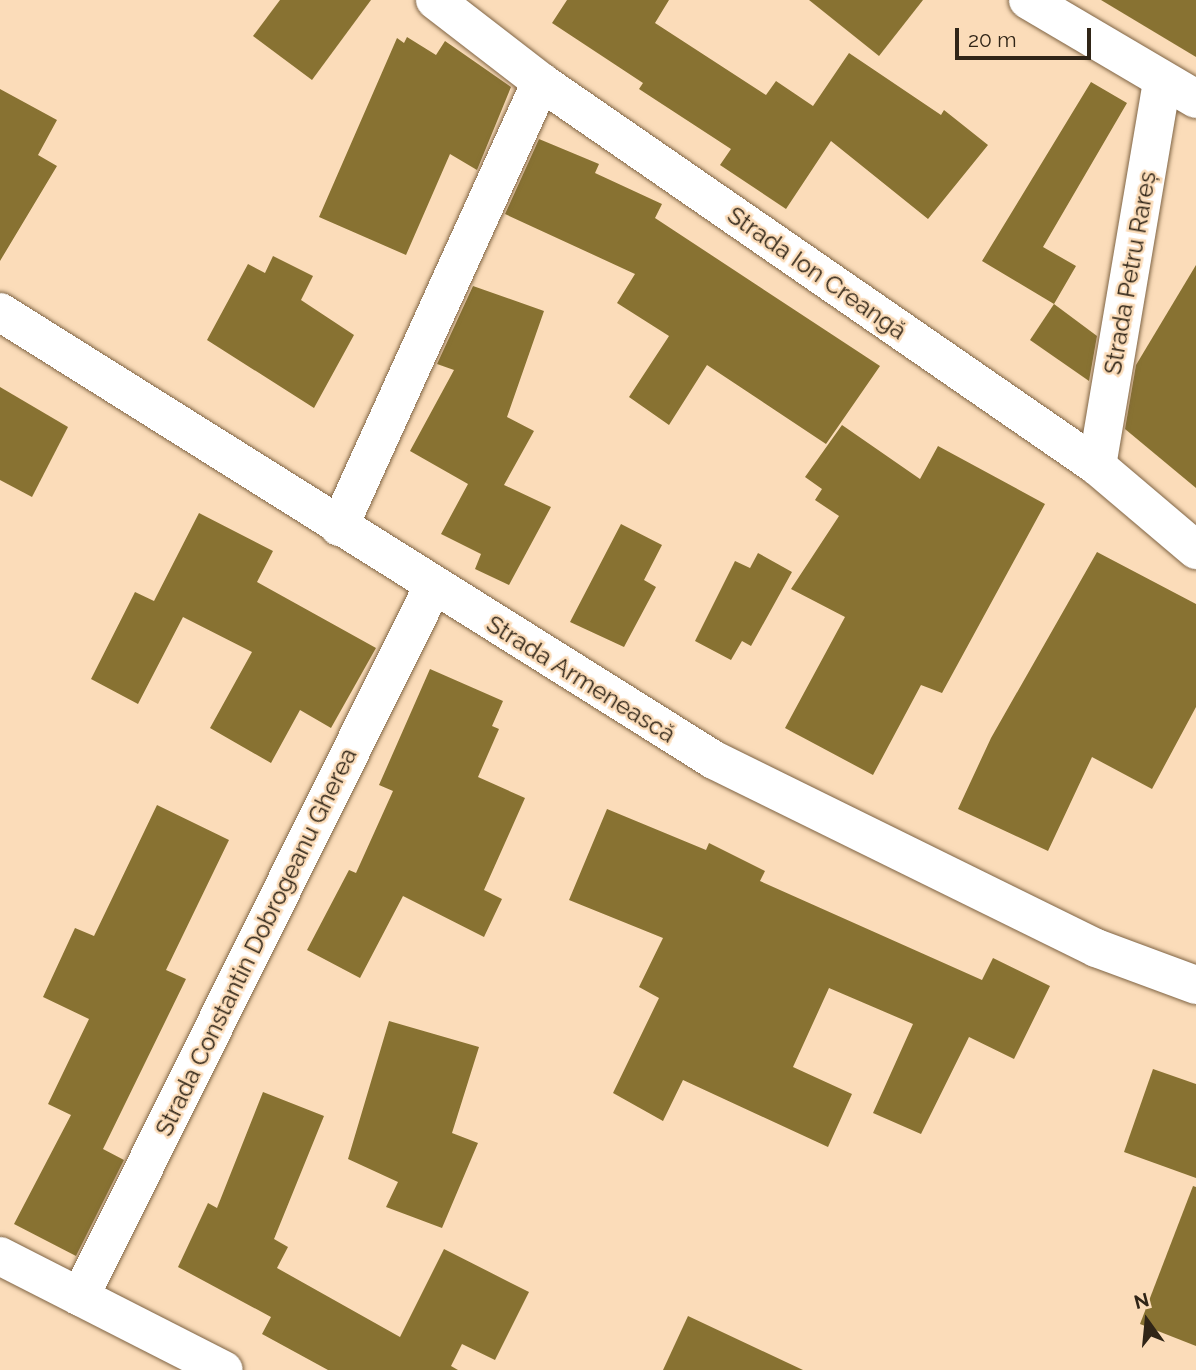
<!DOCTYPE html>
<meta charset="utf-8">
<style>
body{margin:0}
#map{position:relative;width:1196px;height:1370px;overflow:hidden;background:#fbdcb9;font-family:Raleway,sans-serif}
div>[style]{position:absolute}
.building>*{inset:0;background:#887232}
.roads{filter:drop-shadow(0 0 2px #7f6444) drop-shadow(0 0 2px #7f6444)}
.minor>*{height:38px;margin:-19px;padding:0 19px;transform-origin:19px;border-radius:19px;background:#fff}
span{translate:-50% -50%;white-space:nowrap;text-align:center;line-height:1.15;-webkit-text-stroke:5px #fbdcb9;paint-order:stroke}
.street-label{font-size:24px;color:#302517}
.north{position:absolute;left:1112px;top:1286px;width:70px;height:70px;-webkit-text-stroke:5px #fbdcb9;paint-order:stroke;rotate:345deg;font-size:19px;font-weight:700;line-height:28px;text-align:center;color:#302517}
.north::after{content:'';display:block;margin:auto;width:24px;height:32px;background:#302517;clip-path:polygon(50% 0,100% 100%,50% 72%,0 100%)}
.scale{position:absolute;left:955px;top:28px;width:136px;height:32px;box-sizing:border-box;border:4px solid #302517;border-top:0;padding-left:9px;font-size:21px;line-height:24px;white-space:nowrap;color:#302517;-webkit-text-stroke:5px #fbdcb9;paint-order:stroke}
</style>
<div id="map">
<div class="building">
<div style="clip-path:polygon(280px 0,371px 0,312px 80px,253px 36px)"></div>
<div style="clip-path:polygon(567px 0,669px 0,655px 23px,766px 95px,776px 81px,813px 106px,849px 53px,941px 115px,944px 110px,988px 145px,928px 219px,831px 141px,786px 209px,720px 165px,731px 149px,639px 89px,643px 83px,552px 23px)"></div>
<div style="clip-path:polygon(809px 0,923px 0,879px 56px)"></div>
<div style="clip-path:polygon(1101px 0,1196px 0,1196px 57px)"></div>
<div style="clip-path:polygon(407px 37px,436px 55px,445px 41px,511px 87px,477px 170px,450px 154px,406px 255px,319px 217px,397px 38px,404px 43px)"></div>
<div style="clip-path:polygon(1091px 82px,1127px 103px,1043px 247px,1076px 266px,1054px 304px,982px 261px)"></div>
<div style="clip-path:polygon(0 89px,57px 120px,38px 155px,57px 166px,0 261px)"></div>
<div style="clip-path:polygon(539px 139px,599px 164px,595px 173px,662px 204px,655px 218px,880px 366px,826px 444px,707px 365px,669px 425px,629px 397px,669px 336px,617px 303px,635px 274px,505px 214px)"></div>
<div style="clip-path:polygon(273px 256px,313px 276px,301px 300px,354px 335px,314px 408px,207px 340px,248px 264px,265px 273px)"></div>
<div style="clip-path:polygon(1196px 265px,1196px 488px,1125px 429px,1136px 365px)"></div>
<div style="clip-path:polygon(473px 286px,544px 311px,507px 417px,534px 431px,504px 485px,551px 507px,509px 585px,475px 569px,481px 554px,441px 534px,468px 484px,410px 451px,454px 370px,437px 364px)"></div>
<div style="clip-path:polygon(1054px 304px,1097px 336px,1089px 381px,1030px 340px)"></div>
<div style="clip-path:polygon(0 387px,68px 427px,32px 497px,0 480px)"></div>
<div style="clip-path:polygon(842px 425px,920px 479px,938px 446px,1045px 504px,942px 693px,921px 685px,873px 775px,785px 728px,845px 617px,791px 589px,839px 516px,815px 500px,822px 489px,805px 477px)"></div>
<div style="clip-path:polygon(199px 513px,273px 551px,257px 582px,376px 648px,331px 728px,300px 710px,271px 763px,210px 728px,252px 652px,183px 617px,138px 704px,91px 679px,135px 592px,154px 601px)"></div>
<div style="clip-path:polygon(621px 524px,662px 545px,644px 580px,656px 587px,624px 647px,570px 622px)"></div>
<div style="clip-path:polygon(1097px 552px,1196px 604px,1196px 707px,1152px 789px,1092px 757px,1048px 851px,958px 809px,991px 738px)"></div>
<div style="clip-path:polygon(758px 553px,792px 572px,751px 646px,742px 641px,731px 660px,695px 641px,735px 561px,750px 568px)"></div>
<div style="clip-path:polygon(430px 669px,503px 701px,492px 726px,499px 729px,478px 777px,525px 798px,484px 890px,502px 899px,484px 937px,403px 896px,360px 978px,307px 950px,349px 870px,356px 873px,393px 791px,379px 785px)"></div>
<div style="clip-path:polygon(157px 805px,229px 840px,166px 970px,186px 979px,103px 1149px,124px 1160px,76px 1256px,14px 1224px,71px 1115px,48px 1104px,89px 1019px,43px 997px,75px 928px,94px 936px)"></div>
<div style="clip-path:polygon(607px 809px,706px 850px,709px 843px,765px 871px,760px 881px,982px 980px,993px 958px,1050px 986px,1014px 1059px,969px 1037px,921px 1134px,873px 1113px,913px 1024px,829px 988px,793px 1067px,852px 1094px,828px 1147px,683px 1080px,663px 1121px,613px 1093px,659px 998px,639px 987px,663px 938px,569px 900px)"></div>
<div style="clip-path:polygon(389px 1021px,479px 1047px,452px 1133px,478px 1143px,442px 1228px,386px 1207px,398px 1182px,348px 1159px)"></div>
<div style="clip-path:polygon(1153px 1069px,1196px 1084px,1196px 1178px,1124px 1152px)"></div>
<div style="clip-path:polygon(263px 1092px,324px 1116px,274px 1239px,288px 1247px,277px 1268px,400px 1337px,444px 1249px,529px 1292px,495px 1360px,462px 1344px,451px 1366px,458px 1370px,328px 1370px,262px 1334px,271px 1317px,178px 1267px,208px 1203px,217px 1208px)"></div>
<div style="clip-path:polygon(1193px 1186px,1196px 1187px,1196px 1346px,1140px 1324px)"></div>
<div style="clip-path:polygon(688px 1316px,803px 1370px,663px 1370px)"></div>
</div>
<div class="roads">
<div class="minor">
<div style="left:435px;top:0;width:134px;rotate:37.7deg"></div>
<div style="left:541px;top:82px;width:676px;rotate:34.63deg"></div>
<div style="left:1097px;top:466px;width:130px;rotate:40.3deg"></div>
<div style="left:1028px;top:0;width:195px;rotate:30.5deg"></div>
<div style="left:0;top:312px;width:843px;rotate:32.11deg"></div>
<div style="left:714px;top:760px;width:426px;rotate:26.2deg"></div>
<div style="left:1096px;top:948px;width:107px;rotate:20.3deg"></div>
<div style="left:1097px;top:466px;width:391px;rotate:-80.4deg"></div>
<div style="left:339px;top:527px;width:489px;rotate:-65.6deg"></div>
<div style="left:0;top:1256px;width:251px;rotate:27deg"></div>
<div style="left:80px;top:1297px;width:792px;rotate:-63.6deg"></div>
</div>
</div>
<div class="street-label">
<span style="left:817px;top:273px;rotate:35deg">Strada Ion Creangă</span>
<span style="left:1130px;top:273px;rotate:-80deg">Strada Petru Rareș</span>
<span style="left:581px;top:679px;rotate:32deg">Strada Armenească</span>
<span style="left:256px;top:942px;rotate:-64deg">Strada Constantin Dobrogeanu Gherea</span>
</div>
<div class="north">N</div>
<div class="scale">20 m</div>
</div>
